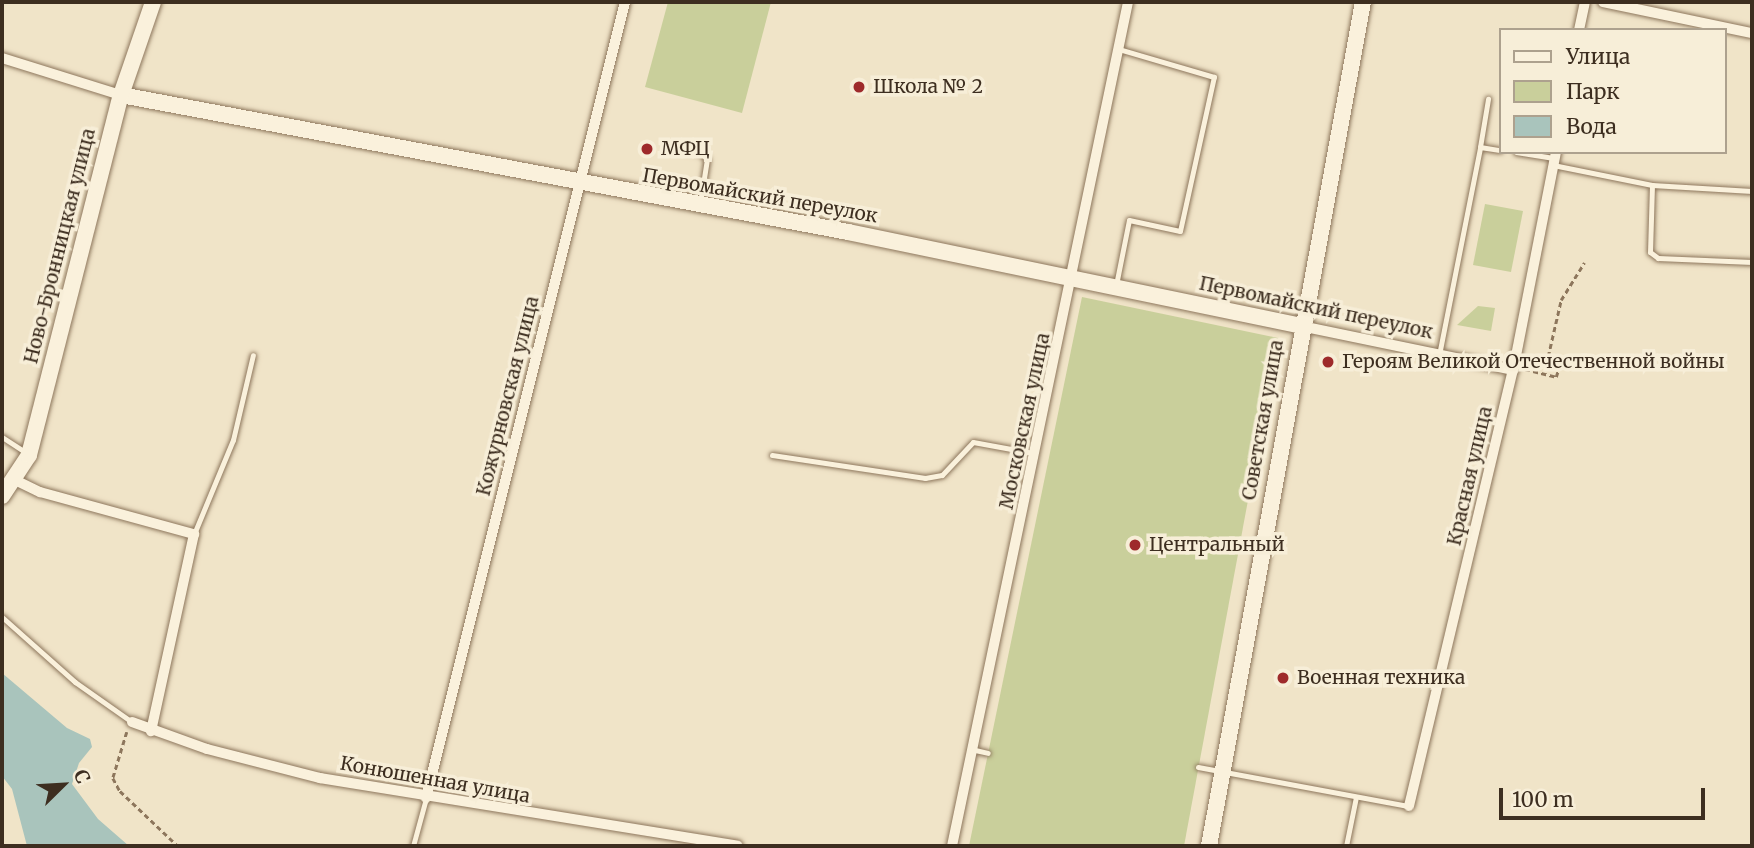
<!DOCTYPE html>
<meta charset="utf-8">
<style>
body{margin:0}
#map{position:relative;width:1754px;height:848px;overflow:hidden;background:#f0e4c8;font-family:Merriweather,serif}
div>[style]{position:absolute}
.green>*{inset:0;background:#c9cf9b}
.water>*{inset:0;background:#a9c4bc}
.path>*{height:2.5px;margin-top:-1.25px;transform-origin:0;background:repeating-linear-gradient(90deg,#8d765c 0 5px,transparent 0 8.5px)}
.roads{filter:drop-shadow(0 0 2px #8d765c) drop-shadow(0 0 2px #8d765c)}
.lane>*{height:5px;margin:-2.5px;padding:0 2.5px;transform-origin:2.5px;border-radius:2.5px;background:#faf1dc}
.street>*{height:10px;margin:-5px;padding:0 5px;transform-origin:5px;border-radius:5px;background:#faf1dc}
.secondary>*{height:16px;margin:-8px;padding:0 8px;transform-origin:8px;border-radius:8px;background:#faf1dc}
.dots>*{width:19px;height:19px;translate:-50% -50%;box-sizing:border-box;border:4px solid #f7eed8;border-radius:50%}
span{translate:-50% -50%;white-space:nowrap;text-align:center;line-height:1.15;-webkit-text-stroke:7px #f7eed8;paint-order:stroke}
.poi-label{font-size:19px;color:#3d2e20}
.left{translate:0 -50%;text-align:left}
.street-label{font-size:19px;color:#3d2e20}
.frame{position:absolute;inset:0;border:4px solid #3d2e20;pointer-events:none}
.legend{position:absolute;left:1499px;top:28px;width:228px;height:126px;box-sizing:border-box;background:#f7eed8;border:2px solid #ada18e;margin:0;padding:9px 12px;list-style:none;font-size:21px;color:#3d2e20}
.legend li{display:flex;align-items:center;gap:14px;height:35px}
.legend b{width:35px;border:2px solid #ada18e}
.north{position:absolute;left:28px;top:750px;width:70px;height:70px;-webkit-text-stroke:5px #f7eed8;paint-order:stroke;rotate:66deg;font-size:19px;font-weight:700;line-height:28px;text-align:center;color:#3d2e20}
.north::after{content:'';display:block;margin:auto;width:24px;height:32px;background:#3d2e20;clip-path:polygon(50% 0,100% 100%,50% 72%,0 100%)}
.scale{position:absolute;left:1499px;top:788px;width:206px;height:32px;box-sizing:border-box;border:4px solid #3d2e20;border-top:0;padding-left:9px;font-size:21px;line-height:24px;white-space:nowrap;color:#3d2e20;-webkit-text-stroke:5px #f7eed8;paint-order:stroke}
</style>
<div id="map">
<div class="green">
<div style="clip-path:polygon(668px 2px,771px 2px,742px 113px,645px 87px)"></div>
<div style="clip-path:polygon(1485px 204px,1523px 211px,1511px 272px,1473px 265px)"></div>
<div style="clip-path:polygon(1082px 297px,1278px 338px,1184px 846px,969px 846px)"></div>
<div style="clip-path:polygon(1478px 306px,1495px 308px,1491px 331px,1457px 325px)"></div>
</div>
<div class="water">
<div style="clip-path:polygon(2px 673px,67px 728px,90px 739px,92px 747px,79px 763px,72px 784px,98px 819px,129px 846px,27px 846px,12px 789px,2px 776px)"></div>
</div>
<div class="path">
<div style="left:1525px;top:369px;width:32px;rotate:14deg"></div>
<div style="left:1556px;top:377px;width:9px;rotate:-72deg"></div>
<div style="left:1559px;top:368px;width:13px;rotate:-167deg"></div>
<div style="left:1546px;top:365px;width:67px;rotate:-77deg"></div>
<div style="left:1561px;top:300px;width:44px;rotate:-58.1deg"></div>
<div style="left:127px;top:732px;width:48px;rotate:106.9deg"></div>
<div style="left:113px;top:778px;width:15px;rotate:62deg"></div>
<div style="left:120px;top:791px;width:80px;rotate:43.5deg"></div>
</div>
<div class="roads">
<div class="lane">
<div style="left:1480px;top:147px;width:49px;rotate:-80.5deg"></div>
<div style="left:677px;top:148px;width:23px;rotate:10deg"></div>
<div style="left:700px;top:152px;width:10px;rotate:45deg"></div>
<div style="left:707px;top:159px;width:45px;rotate:99deg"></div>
<div style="left:1516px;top:152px;width:38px;rotate:9deg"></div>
<div style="left:1553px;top:165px;width:101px;rotate:11.4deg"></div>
<div style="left:1652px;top:185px;width:100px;rotate:3.4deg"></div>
<div style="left:1652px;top:185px;width:67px;rotate:91.7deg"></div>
<div style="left:1650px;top:252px;width:10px;rotate:37deg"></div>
<div style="left:1658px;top:258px;width:94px;rotate:2.4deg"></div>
<div style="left:1116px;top:285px;width:66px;rotate:-78.7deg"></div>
<div style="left:1129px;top:220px;width:52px;rotate:12.2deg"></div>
<div style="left:1180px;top:231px;width:158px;rotate:-77.6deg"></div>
<div style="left:1214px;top:77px;width:99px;rotate:-163.6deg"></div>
<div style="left:1439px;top:355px;width:212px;rotate:-78.8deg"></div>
<div style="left:1480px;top:147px;width:20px;rotate:9deg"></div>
<div style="left:2px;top:437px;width:30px;rotate:33deg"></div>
<div style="left:772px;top:455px;width:155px;rotate:8.5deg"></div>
<div style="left:925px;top:478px;width:17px;rotate:-10deg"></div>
<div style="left:942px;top:475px;width:45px;rotate:-46.8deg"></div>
<div style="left:973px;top:442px;width:61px;rotate:10.4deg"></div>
<div style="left:194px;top:534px;width:102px;rotate:-67.5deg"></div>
<div style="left:233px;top:440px;width:87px;rotate:-76.8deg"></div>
<div style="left:2px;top:617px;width:98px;rotate:41.7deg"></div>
<div style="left:75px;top:682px;width:70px;rotate:35.1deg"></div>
<div style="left:975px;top:750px;width:13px;rotate:13deg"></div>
<div style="left:1198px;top:767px;width:215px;rotate:10.5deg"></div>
<div style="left:413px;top:846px;width:50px;rotate:-74.8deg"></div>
<div style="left:1346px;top:846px;width:50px;rotate:-78.5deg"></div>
</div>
<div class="street">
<div style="left:1603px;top:2px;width:152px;rotate:11.8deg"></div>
<div style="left:1579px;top:30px;width:29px;rotate:-78deg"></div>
<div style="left:2px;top:58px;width:125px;rotate:17.3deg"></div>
<div style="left:1301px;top:326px;width:217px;rotate:11.7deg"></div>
<div style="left:15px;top:480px;width:28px;rotate:26deg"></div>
<div style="left:40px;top:492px;width:160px;rotate:15.3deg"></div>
<div style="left:194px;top:534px;width:202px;rotate:102.3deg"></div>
<div style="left:132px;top:722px;width:80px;rotate:19.8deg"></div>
<div style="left:207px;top:749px;width:117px;rotate:14.4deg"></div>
<div style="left:320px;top:778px;width:423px;rotate:9.2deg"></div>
<div style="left:426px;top:798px;width:820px;rotate:-75.96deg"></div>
<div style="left:1409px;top:806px;width:452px;rotate:-76.6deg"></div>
<div style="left:1514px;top:366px;width:218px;rotate:-78.9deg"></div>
<div style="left:952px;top:846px;width:862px;rotate:-78.22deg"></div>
</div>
<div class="secondary">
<div style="left:121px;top:95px;width:740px;rotate:10.67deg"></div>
<div style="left:848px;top:232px;width:463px;rotate:11.7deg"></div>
<div style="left:2px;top:496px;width:49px;rotate:-56.6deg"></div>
<div style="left:29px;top:455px;width:372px;rotate:-75.7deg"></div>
<div style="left:121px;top:95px;width:98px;rotate:-71deg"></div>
<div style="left:1209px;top:846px;width:858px;rotate:-79.66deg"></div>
</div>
</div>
<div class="dots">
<div style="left:859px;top:87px;background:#9e2a2b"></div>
<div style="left:647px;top:149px;background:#9e2a2b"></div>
<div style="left:1328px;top:362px;background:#9e2a2b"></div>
<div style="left:1135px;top:545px;background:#9e2a2b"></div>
<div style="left:1283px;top:678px;background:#9e2a2b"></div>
</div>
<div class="poi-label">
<span class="left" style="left:873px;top:87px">Школа № 2</span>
<span class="left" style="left:661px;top:149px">МФЦ</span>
<span class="left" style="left:1342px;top:362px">Героям Великой Отечественной войны</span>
<span class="left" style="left:1149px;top:545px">Центральный</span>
<span class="left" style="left:1297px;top:678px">Военная техника</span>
</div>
<div class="street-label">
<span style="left:760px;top:196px;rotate:10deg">Первомайский переулок</span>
<span style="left:60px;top:246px;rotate:-76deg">Ново-Бронницкая улица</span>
<span style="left:1316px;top:308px;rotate:12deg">Первомайский переулок</span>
<span style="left:508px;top:396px;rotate:-76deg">Кожурновская улица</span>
<span style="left:1263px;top:420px;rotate:-80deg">Советская улица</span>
<span style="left:1025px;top:421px;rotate:-78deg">Московская улица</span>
<span style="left:1470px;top:476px;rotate:-77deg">Красная улица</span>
<span style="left:435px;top:780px;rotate:10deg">Конюшенная улица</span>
</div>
<div class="frame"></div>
<ul class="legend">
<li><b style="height:9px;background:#faf1dc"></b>Улица</li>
<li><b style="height:19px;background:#c9cf9b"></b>Парк</li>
<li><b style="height:19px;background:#a9c4bc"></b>Вода</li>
</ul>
<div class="north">С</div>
<div class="scale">100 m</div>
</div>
